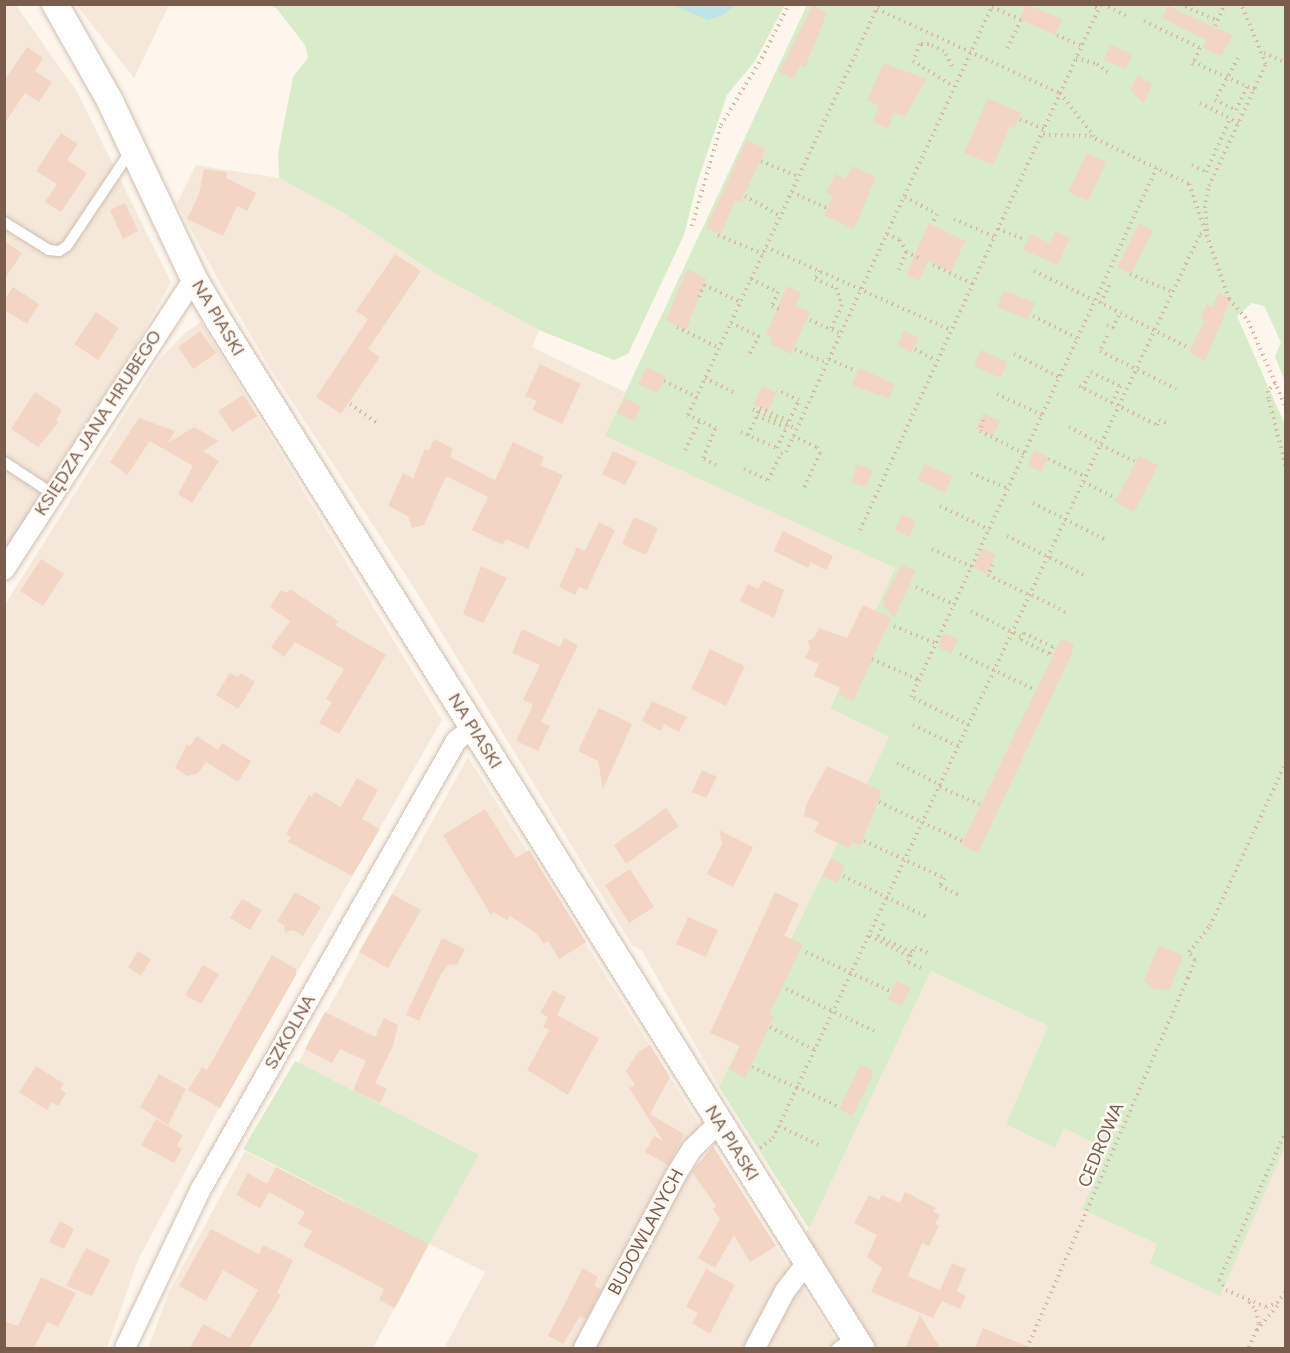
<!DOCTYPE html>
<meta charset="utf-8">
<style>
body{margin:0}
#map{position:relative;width:1290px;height:1353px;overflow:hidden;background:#fdf6ec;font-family:Figtree,sans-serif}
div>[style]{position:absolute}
.residential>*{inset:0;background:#f5e8da}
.green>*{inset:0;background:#d8ecc9}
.water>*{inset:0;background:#bfe3e8}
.building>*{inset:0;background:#f3d5c3}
.path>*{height:4px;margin-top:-2px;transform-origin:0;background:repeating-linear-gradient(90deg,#d9b8a5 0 1.5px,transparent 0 6px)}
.roads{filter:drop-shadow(0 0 2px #d1beb0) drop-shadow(0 0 2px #d1beb0)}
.service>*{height:10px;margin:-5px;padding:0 5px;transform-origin:5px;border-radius:5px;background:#fff}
.minor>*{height:20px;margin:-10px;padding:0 10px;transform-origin:10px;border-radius:10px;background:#fff}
.tertiary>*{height:26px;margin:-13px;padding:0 13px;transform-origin:13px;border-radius:13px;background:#fff}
span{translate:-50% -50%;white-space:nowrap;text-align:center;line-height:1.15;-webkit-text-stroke:5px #fffaf3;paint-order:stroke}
.street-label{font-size:18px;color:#7a5c4d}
.frame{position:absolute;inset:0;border:6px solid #7a5c4d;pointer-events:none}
</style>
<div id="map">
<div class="residential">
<div style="clip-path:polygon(15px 4px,76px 90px,171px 282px,5px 580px,4px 5px)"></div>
<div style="clip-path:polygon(76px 5px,169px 5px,134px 78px,81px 11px)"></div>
<div style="clip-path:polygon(196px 165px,279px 178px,345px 213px,438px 275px,539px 330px,532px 347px,625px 392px,606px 436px,895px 568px,830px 707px,889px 737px,719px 1087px,642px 951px,632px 945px,416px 591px,270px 368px,217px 278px,177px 203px)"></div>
<div style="clip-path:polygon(201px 322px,442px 720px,212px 1121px,138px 1260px,107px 1348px,5px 1348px,4px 606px,158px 361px,185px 333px)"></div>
<div style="clip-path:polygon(468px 757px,700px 1125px,578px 1348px,444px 1348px,485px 1272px,429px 1244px,373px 1348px,148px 1348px,169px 1292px,245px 1151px,345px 1202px,479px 1156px,298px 1063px)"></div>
<div style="clip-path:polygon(931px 971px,1048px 1026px,1055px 1147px,1064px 1128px,1109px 1150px,1157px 1244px,1150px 1262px,1220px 1295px,1285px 1144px,1285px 1348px,877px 1348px,801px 1236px,809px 1229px)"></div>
<div style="clip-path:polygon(713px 1146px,734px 1181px,841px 1348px,592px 1348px,680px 1184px)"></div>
</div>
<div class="green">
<div style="clip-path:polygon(268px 5px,785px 5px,755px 61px,727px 95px,697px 183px,684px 235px,628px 354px,614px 360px,539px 330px,438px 275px,344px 213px,279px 178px,278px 154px,293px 77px,308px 58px,305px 45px,276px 8px)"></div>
<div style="clip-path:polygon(807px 5px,1285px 5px,1285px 381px,1275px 357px,1281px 342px,1264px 306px,1252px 303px,1237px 316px,1285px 425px,1286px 1144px,1220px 1296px,1150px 1263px,1157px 1244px,1082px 1209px,1108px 1150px,1064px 1128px,1055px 1148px,1006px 1124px,1048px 1026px,931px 971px,809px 1229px,719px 1087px,889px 737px,830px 708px,895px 568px,605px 436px)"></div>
<div style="clip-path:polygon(295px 1061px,479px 1155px,429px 1244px,243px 1149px)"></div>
</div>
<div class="water">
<div style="clip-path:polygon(673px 5px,736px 5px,723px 15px,708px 20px)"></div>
</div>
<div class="building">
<div style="clip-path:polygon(1026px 4px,1062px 19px,1055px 35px,1020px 19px)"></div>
<div style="clip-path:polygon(813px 5px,827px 13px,805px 67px,800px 65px,794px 78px,779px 72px)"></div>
<div style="clip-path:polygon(1168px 6px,1232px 35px,1222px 56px,1203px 48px,1206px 40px,1162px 18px)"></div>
<div style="clip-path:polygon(1110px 45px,1132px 54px,1126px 69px,1104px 60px)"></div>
<div style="clip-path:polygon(27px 47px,43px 58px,35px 71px,52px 82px,39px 102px,25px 93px,4px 124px,4px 81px)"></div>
<div style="clip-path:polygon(884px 63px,926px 79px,905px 117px,894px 112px,888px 129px,873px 122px,879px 106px,867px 100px)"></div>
<div style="clip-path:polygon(1138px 75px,1152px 84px,1144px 103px,1130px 90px)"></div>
<div style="clip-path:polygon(988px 98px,1021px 113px,1014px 128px,1010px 127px,993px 165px,964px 153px)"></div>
<div style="clip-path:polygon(61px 133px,78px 144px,67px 160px,87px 173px,61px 212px,45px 202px,57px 184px,36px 171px)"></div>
<div style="clip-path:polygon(747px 140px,766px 149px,741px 202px,735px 200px,721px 234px,706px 228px)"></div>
<div style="clip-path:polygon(1087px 153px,1106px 162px,1088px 201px,1068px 192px)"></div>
<div style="clip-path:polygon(852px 166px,876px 177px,854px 229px,824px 215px,833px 196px,826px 193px,835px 174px,846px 179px)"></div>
<div style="clip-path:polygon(204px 169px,227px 172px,226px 178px,256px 193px,247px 211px,237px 206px,223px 236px,187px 219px,199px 194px)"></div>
<div style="clip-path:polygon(125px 203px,138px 231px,123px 239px,110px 210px)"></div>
<div style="clip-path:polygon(929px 223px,965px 241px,951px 272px,928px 261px,919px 281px,906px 275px)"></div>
<div style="clip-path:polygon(1139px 223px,1153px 231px,1131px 274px,1117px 267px)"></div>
<div style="clip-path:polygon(1055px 231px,1070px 238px,1058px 265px,1023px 250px,1030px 234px,1050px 243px)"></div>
<div style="clip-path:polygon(4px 241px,22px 253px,4px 280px)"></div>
<div style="clip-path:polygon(395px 254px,421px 271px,368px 349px,380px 357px,341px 414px,316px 397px,368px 319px,356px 311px)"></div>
<div style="clip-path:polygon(687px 269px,706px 278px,686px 330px,666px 320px)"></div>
<div style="clip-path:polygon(787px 286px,801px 293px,796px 306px,810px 312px,791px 354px,770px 344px,773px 338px,766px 335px)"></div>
<div style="clip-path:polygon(13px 287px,39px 304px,27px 324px,4px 310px,4px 300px)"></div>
<div style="clip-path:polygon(1004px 290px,1035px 303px,1027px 319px,997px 307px)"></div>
<div style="clip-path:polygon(1219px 293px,1231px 299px,1205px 361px,1189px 352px,1205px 320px,1200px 318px,1207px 304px,1212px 307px)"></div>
<div style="clip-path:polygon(96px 312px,119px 328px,98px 360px,74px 344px)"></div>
<div style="clip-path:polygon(200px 331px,216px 353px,193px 369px,178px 347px)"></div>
<div style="clip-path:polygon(904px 331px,919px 338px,911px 353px,897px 345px)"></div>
<div style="clip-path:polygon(981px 350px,1007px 362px,1001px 378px,974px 366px)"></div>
<div style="clip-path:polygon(540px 364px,581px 384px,562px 424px,532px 410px,537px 401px,525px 396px)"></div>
<div style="clip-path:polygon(647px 367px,666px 377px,657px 393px,638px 384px)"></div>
<div style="clip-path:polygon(859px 368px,895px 384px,889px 398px,852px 386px)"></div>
<div style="clip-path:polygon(762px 386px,777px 393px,768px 411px,753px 404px)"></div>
<div style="clip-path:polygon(35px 392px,62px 410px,56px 420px,59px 422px,38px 447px,11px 429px)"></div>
<div style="clip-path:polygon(243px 395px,257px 416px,232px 432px,218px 411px)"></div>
<div style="clip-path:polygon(624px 398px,641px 406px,634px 421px,617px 413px)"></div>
<div style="clip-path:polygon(983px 413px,1000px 421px,993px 436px,976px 429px)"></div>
<div style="clip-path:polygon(139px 418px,175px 431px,168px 443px,194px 427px,219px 441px,203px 451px,219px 461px,192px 503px,178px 494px,193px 466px,150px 441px,127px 475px,110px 462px)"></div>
<div style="clip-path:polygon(434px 439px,453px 449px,450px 457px,495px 480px,513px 442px,544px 457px,540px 465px,563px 475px,528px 549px,506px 539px,503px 545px,472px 530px,488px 497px,446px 476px,424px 525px,412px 528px,408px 516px,388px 506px,403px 473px,413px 478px,425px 449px,429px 450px)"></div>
<div style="clip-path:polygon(1034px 450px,1048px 457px,1041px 472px,1028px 465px)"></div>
<div style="clip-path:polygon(613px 451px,637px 462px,625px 485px,602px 474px)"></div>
<div style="clip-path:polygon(1139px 456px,1158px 465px,1134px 512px,1115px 502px)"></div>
<div style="clip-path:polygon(857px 464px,873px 470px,866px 487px,851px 482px)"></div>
<div style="clip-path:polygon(925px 464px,952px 476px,945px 493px,918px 480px)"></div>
<div style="clip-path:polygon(901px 514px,916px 521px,910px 537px,895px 530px)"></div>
<div style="clip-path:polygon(634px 517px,658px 528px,646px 555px,622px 544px)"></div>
<div style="clip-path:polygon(599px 522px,615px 530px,587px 590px,579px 587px,575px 595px,559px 587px,577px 547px,585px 551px)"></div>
<div style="clip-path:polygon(783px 531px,833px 556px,826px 570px,811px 562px,808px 568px,774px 551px)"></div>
<div style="clip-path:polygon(982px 548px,996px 555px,987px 574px,973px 567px)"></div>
<div style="clip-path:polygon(41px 559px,64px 574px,43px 606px,20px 591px)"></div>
<div style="clip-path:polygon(902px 565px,916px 571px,894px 617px,884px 607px,883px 600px)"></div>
<div style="clip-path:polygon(481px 566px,507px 578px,483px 623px,463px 614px)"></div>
<div style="clip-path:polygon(763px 580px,784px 590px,774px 618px,740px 601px,748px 584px,758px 589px)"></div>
<div style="clip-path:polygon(290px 589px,338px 621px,335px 625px,386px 655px,339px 734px,319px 723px,332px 702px,326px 699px,344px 669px,295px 642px,284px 657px,271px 647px,290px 621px,271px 608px,272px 603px,281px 590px,287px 593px)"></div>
<div style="clip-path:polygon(863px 605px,891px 618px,853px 701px,839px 694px,841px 688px,814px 676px,819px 664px,805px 658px,810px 648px,808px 641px,814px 638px,819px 628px,847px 638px)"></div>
<div style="clip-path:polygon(522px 629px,560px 647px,564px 638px,578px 645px,541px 722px,550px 726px,538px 751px,516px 741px,533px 705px,523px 700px,540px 665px,512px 653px)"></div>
<div style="clip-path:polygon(944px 633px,958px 639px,951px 654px,938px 647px)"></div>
<div style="clip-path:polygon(1061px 639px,1074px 644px,1071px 655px,978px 853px,961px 845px)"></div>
<div style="clip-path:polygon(710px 649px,745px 666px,726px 706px,691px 689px)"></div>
<div style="clip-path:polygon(230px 673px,238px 677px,241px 673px,255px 682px,238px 709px,216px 695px)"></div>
<div style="clip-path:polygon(652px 701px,687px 717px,679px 732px,664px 724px,661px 731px,642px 721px)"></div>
<div style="clip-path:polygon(599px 708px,632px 724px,603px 789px,598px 761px,578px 751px)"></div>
<div style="clip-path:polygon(197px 736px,218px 750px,222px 743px,251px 761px,238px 782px,206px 762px,198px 773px,187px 776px,175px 768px,187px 744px,190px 746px)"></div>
<div style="clip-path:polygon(827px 766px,882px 791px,860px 846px,853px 842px,849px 848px,814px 832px,819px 822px,804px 816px,806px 805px)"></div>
<div style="clip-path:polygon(702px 770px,717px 777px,706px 798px,692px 792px)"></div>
<div style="clip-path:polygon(357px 778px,378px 790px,362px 819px,380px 829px,352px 876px,288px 842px,291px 837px,286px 834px,309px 795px,312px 797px,315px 792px,341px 807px)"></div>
<div style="clip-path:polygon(666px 808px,679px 826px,626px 864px,614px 845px)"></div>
<div style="clip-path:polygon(485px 809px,516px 858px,529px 850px,586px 942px,559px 959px,548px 941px,544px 944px,536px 933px,510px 916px,507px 920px,494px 912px,491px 915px,443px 835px)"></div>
<div style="clip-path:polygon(719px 830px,753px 847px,733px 887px,707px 874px,722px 844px)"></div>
<div style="clip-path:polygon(831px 858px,845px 866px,837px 883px,822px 876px)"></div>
<div style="clip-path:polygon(630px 869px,654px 907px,629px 923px,605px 885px)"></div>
<div style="clip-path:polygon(295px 892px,321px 907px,303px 936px,293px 930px,285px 933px,284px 925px,277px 921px)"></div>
<div style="clip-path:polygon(775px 892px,799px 904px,784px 936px,803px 944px,769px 1014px,774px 1017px,745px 1078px,729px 1069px,740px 1046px,710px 1033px)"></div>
<div style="clip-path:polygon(392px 894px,421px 910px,388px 968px,359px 952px)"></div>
<div style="clip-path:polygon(242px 899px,262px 910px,250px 930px,230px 918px)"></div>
<div style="clip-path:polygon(688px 917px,718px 930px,706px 957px,676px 944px)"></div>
<div style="clip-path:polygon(442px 938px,465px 949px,457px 965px,449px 964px,441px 974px,419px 1021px,406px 1015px)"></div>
<div style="clip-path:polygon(1159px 945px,1183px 956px,1169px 990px,1153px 989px,1144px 980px)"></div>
<div style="clip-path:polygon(138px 951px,151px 959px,141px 976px,128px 967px)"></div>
<div style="clip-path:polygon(272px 955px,296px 969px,296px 975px,220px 1108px,188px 1090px,202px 1067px,207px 1070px)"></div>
<div style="clip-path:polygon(203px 965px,219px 974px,201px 1004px,185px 995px)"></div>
<div style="clip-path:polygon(896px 981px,911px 988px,902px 1006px,888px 999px)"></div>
<div style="clip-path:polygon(553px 990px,566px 997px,557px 1015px,599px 1038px,568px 1095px,527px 1070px,549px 1030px,543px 1027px,548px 1017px,540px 1013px)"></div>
<div style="clip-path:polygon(325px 1012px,375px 1037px,384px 1018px,398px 1025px,393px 1046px,375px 1083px,387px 1089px,380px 1103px,353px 1090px,366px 1061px,340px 1049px,332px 1063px,305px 1049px)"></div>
<div style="clip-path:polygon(650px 1045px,670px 1077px,650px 1114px,684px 1134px,668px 1165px,645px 1152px,654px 1136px,663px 1141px,629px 1088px,635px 1085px,626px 1071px,638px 1052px)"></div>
<div style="clip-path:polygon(860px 1065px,872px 1070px,872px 1077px,852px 1116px,839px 1109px)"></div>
<div style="clip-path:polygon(36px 1066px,64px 1084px,60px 1089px,66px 1093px,58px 1106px,52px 1102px,47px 1110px,19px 1092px)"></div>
<div style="clip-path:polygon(159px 1074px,186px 1089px,168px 1125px,140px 1107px)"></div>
<div style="clip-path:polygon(156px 1119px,183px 1135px,177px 1146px,182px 1149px,174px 1163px,141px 1145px)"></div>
<div style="clip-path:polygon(713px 1146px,776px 1246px,750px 1262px,734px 1235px,715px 1268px,698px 1258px,720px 1219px,713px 1209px,716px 1206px,692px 1172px)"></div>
<div style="clip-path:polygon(276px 1167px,429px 1244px,395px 1308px,379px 1300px,384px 1289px,303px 1246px,312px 1231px,298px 1224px,305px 1212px,269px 1192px,260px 1208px,236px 1195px,248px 1173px,267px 1184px)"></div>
<div style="clip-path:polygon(905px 1192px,936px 1208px,933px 1212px,940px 1215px,935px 1224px,939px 1226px,929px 1246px,922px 1243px,908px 1276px,940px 1290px,952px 1263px,966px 1269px,957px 1291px,966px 1296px,960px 1309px,942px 1301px,933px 1318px,871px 1292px,882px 1268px,867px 1257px,877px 1235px,854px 1223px,869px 1195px,879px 1200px,882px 1195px,900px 1203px)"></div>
<div style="clip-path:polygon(60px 1221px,74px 1229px,64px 1249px,49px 1242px)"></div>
<div style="clip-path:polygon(211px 1229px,259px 1254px,263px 1245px,293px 1260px,277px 1293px,281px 1295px,249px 1348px,190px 1348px,203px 1324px,230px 1338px,258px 1290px,223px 1270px,206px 1301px,179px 1286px)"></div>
<div style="clip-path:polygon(86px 1248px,110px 1260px,92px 1296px,66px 1286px)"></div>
<div style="clip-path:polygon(583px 1268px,598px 1277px,594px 1285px,601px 1290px,586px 1319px,580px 1316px,563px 1344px,548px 1336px)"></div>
<div style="clip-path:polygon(706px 1269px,735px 1285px,710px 1334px,692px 1323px,698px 1313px,686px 1307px)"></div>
<div style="clip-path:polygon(41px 1277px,76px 1293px,58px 1327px,47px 1322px,34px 1348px,4px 1348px,4px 1321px,18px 1326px)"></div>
<div style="clip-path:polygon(920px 1315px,940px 1348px,905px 1348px)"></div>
<div style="clip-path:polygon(983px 1328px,1031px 1348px,975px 1348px)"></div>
</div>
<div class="path">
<div style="left:1090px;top:4px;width:10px;rotate:29deg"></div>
<div style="left:1103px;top:4px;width:28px;rotate:27deg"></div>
<div style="left:1180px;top:4px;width:42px;rotate:24.1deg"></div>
<div style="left:992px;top:7px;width:32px;rotate:24deg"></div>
<div style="left:1021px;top:20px;width:32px;rotate:116deg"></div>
<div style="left:877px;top:9px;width:201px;rotate:24.7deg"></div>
<div style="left:1060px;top:93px;width:55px;rotate:51.7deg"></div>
<div style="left:1144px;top:21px;width:62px;rotate:25.7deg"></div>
<div style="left:1200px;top:48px;width:19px;rotate:115deg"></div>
<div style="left:1215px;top:26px;width:24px;rotate:-66deg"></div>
<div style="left:1057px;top:35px;width:27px;rotate:24deg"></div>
<div style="left:1264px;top:53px;width:24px;rotate:24deg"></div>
<div style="left:1076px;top:58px;width:22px;rotate:16deg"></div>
<div style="left:1097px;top:64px;width:16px;rotate:38deg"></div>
<div style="left:1238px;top:58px;width:48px;rotate:118.7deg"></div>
<div style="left:1215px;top:100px;width:23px;rotate:25deg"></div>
<div style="left:1236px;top:110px;width:26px;rotate:-65deg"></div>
<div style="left:1193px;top:62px;width:68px;rotate:24.3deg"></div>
<div style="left:952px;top:66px;width:17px;rotate:-118deg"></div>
<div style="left:944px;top:51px;width:17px;rotate:-155deg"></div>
<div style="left:929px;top:44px;width:9px;rotate:180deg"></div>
<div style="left:920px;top:44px;width:18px;rotate:112deg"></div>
<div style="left:913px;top:61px;width:47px;rotate:32deg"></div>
<div style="left:1200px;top:103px;width:44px;rotate:27.1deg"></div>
<div style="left:1020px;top:119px;width:28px;rotate:23deg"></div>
<div style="left:1043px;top:135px;width:47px;rotate:1.2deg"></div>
<div style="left:1090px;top:136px;width:110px;rotate:25.9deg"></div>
<div style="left:1189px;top:184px;width:122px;rotate:70.8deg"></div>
<div style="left:1229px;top:299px;width:29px;rotate:49deg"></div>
<div style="left:1248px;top:321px;width:95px;rotate:66.4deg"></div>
<div style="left:761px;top:161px;width:41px;rotate:22.8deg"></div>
<div style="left:1192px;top:165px;width:16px;rotate:27deg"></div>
<div style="left:1206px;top:172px;width:58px;rotate:-65.6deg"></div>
<div style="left:792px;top:192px;width:38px;rotate:25deg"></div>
<div style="left:745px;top:196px;width:40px;rotate:29.7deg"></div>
<div style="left:905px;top:197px;width:36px;rotate:28deg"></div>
<div style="left:937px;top:214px;width:9px;rotate:117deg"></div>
<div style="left:954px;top:219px;width:44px;rotate:24.2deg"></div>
<div style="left:692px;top:226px;width:105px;rotate:-74deg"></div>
<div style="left:721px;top:125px;width:79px;rotate:-58.5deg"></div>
<div style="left:762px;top:58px;width:60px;rotate:-63.4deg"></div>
<div style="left:998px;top:229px;width:30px;rotate:21deg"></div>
<div style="left:1207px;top:231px;width:23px;rotate:-95deg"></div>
<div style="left:1205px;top:208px;width:22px;rotate:-80deg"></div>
<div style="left:1209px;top:186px;width:135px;rotate:-65deg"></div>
<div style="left:1266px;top:64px;width:65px;rotate:-112.6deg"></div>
<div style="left:887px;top:234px;width:14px;rotate:25deg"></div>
<div style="left:900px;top:240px;width:13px;rotate:63deg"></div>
<div style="left:906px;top:252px;width:19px;rotate:111deg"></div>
<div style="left:718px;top:235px;width:49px;rotate:22.9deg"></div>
<div style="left:766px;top:247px;width:203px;rotate:24.2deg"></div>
<div style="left:906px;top:252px;width:17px;rotate:25deg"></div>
<div style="left:933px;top:265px;width:44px;rotate:25.4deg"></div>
<div style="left:820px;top:271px;width:9px;rotate:122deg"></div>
<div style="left:815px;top:279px;width:23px;rotate:23deg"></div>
<div style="left:836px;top:288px;width:18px;rotate:71deg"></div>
<div style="left:842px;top:305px;width:27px;rotate:114deg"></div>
<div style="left:1034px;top:271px;width:67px;rotate:25.8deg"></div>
<div style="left:1130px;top:274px;width:46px;rotate:23.2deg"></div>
<div style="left:751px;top:279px;width:30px;rotate:26deg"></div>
<div style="left:778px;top:292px;width:15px;rotate:113deg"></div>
<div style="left:772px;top:306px;width:11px;rotate:22deg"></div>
<div style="left:699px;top:297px;width:13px;rotate:-67deg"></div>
<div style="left:704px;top:285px;width:40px;rotate:25deg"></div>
<div style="left:1099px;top:302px;width:101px;rotate:27.1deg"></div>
<div style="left:1101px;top:303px;width:20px;rotate:-66deg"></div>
<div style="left:1033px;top:316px;width:49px;rotate:26.6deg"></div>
<div style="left:810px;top:320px;width:34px;rotate:24deg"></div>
<div style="left:731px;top:323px;width:31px;rotate:25deg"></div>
<div style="left:759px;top:336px;width:22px;rotate:117deg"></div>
<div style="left:1107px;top:325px;width:7px;rotate:27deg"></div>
<div style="left:1113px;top:328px;width:17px;rotate:-65deg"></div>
<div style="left:677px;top:327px;width:47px;rotate:26.6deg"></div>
<div style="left:1107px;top:336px;width:17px;rotate:115deg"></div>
<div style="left:1100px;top:351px;width:85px;rotate:26.6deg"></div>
<div style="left:795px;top:349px;width:35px;rotate:24deg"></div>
<div style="left:915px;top:349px;width:24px;rotate:30deg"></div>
<div style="left:1014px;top:354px;width:51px;rotate:27.1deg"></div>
<div style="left:829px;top:359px;width:30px;rotate:24deg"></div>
<div style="left:705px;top:378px;width:35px;rotate:27deg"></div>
<div style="left:664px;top:381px;width:37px;rotate:26deg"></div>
<div style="left:1275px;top:383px;width:11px;rotate:131deg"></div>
<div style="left:1268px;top:391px;width:9px;rotate:84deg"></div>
<div style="left:1269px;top:400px;width:70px;rotate:76deg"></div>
<div style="left:1079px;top:386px;width:87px;rotate:26.6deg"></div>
<div style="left:1157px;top:425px;width:5px;rotate:-68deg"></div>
<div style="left:1159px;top:420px;width:11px;rotate:22deg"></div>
<div style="left:1082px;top:388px;width:18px;rotate:-61deg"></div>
<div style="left:1091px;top:372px;width:32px;rotate:26deg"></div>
<div style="left:1120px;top:386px;width:19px;rotate:115deg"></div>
<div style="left:997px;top:394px;width:50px;rotate:25deg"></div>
<div style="left:350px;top:404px;width:33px;rotate:35deg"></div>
<div style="left:753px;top:409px;width:48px;rotate:24.4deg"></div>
<div style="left:757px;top:416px;width:31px;rotate:22deg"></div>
<div style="left:983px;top:420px;width:11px;rotate:105deg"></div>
<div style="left:980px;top:431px;width:51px;rotate:27.1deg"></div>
<div style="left:1069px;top:427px;width:36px;rotate:28deg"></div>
<div style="left:741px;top:432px;width:39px;rotate:24deg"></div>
<div style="left:777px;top:448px;width:53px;rotate:-65.4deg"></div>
<div style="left:799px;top:400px;width:24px;rotate:-156deg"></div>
<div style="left:748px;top:435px;width:30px;rotate:-66deg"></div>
<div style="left:760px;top:408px;width:32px;rotate:24deg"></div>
<div style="left:793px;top:436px;width:26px;rotate:25deg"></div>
<div style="left:817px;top:447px;width:7px;rotate:63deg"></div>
<div style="left:820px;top:453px;width:41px;rotate:114.7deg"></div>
<div style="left:1101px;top:445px;width:37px;rotate:26deg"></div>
<div style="left:685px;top:450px;width:34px;rotate:-63deg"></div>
<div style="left:1048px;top:459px;width:42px;rotate:25.3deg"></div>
<div style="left:716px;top:465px;width:15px;rotate:-152deg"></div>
<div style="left:703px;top:458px;width:33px;rotate:-67deg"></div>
<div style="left:716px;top:428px;width:31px;rotate:-155deg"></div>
<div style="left:688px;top:415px;width:453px;rotate:-65.1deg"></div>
<div style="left:744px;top:469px;width:26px;rotate:25deg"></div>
<div style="left:768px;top:480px;width:30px;rotate:-64deg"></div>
<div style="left:781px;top:453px;width:5px;rotate:-11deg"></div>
<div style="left:786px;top:452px;width:494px;rotate:-65.2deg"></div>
<div style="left:971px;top:473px;width:41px;rotate:22.8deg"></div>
<div style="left:1084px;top:482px;width:36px;rotate:27deg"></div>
<div style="left:1033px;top:503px;width:80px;rotate:26.9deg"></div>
<div style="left:940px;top:506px;width:55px;rotate:25.6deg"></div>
<div style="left:860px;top:530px;width:579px;rotate:-65.38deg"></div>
<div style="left:1007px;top:536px;width:89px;rotate:26.9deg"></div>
<div style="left:932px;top:549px;width:44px;rotate:24.2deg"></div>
<div style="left:993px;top:565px;width:11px;rotate:117deg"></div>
<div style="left:988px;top:575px;width:48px;rotate:26deg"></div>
<div style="left:916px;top:587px;width:43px;rotate:24.8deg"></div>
<div style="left:1032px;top:595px;width:38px;rotate:27deg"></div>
<div style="left:971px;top:611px;width:57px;rotate:27deg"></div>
<div style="left:894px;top:626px;width:47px;rotate:22.7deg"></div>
<div style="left:1024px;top:633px;width:32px;rotate:26deg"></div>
<div style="left:1053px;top:647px;width:8px;rotate:120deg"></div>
<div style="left:1049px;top:654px;width:31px;rotate:-153deg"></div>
<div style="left:1021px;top:640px;width:8px;rotate:-67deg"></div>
<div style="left:960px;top:654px;width:83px;rotate:25.6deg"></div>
<div style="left:872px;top:659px;width:51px;rotate:24.1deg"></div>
<div style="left:913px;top:725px;width:52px;rotate:25.1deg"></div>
<div style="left:969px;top:725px;width:64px;rotate:-154.2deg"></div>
<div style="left:911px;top:697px;width:584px;rotate:-65.1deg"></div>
<div style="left:897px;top:763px;width:49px;rotate:26.6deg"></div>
<div style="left:940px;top:787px;width:43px;rotate:23.6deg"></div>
<div style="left:879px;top:802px;width:92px;rotate:25.2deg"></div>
<div style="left:864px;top:841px;width:88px;rotate:24.8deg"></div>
<div style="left:944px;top:878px;width:9px;rotate:117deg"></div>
<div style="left:940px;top:886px;width:21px;rotate:25deg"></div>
<div style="left:843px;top:876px;width:96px;rotate:26deg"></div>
<div style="left:870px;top:936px;width:46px;rotate:27.1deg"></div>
<div style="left:878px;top:936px;width:39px;rotate:26deg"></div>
<div style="left:878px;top:936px;width:14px;rotate:-65deg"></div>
<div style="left:806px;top:952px;width:93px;rotate:24.9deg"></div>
<div style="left:921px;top:968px;width:14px;rotate:-155deg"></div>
<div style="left:908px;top:962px;width:17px;rotate:-65deg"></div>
<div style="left:915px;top:947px;width:17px;rotate:25deg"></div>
<div style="left:786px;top:989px;width:100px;rotate:25.5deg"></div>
<div style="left:770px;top:1027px;width:51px;rotate:27.1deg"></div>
<div style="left:752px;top:1067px;width:50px;rotate:25deg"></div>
<div style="left:797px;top:1087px;width:47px;rotate:25.5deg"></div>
<div style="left:779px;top:1126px;width:47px;rotate:25.5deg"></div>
<div style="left:1286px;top:1131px;width:163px;rotate:114.2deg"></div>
<div style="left:1219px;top:1280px;width:12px;rotate:55deg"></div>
<div style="left:1226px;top:1290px;width:43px;rotate:23deg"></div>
<div style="left:1266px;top:1307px;width:12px;rotate:-20deg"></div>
<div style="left:1277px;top:1303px;width:15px;rotate:-53deg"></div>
<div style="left:760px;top:1148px;width:16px;rotate:-38deg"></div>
<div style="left:773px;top:1138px;width:967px;rotate:-64.71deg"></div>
<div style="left:1186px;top:264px;width:33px;rotate:-65deg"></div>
<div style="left:1200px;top:234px;width:5px;rotate:-22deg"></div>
<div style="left:1249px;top:1302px;width:11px;rotate:49deg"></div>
<div style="left:1256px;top:1310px;width:14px;rotate:78deg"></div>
<div style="left:1259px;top:1324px;width:26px;rotate:113deg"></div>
<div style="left:1257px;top:1330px;width:34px;rotate:-50deg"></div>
<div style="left:1027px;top:1348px;width:404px;rotate:-66.5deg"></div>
<div style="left:1188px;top:978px;width:19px;rotate:-69deg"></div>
<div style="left:1195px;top:960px;width:10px;rotate:-127deg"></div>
<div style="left:1189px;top:952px;width:33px;rotate:-51deg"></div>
<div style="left:1210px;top:926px;width:181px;rotate:-65.1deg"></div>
</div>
<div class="roads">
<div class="service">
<div style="left:4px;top:222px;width:53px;rotate:31.9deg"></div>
<div style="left:49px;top:250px;width:10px;rotate:6deg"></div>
<div style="left:59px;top:251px;width:9px;rotate:-32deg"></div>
<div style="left:67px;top:246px;width:117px;rotate:-56.2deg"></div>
<div style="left:4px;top:462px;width:59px;rotate:33.1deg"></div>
<div style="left:837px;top:1348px;width:19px;rotate:-35deg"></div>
</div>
<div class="minor">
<div style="left:4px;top:570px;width:348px;rotate:-56.9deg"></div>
<div style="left:125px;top:1348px;width:176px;rotate:-64.5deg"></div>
<div style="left:201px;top:1189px;width:515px;rotate:-60.35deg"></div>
<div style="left:456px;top:741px;width:22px;rotate:-39deg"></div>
<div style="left:584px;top:1348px;width:198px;rotate:-62deg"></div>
<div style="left:677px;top:1173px;width:28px;rotate:-58deg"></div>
<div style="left:692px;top:1149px;width:37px;rotate:-44deg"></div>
<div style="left:755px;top:1348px;width:64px;rotate:-62.2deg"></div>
<div style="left:785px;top:1291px;width:36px;rotate:-52deg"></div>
</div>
<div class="tertiary">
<div style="left:55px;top:4px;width:112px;rotate:60.4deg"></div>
<div style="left:110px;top:101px;width:197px;rotate:64.7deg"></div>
<div style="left:194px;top:279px;width:51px;rotate:59.4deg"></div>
<div style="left:220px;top:323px;width:1209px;rotate:57.98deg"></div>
</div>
</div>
<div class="street-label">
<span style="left:218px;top:318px;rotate:59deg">NA PIASKI</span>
<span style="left:98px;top:423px;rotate:-57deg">KSIĘDZA JANA HRUBEGO</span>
<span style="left:475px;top:731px;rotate:58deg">NA PIASKI</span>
<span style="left:290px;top:1032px;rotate:-60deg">SZKOLNA</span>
<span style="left:732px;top:1143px;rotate:58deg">NA PIASKI</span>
<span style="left:1101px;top:1145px;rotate:-67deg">CEDROWA</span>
<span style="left:646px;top:1232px;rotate:-62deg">BUDOWLANYCH</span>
</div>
<div class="frame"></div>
</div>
